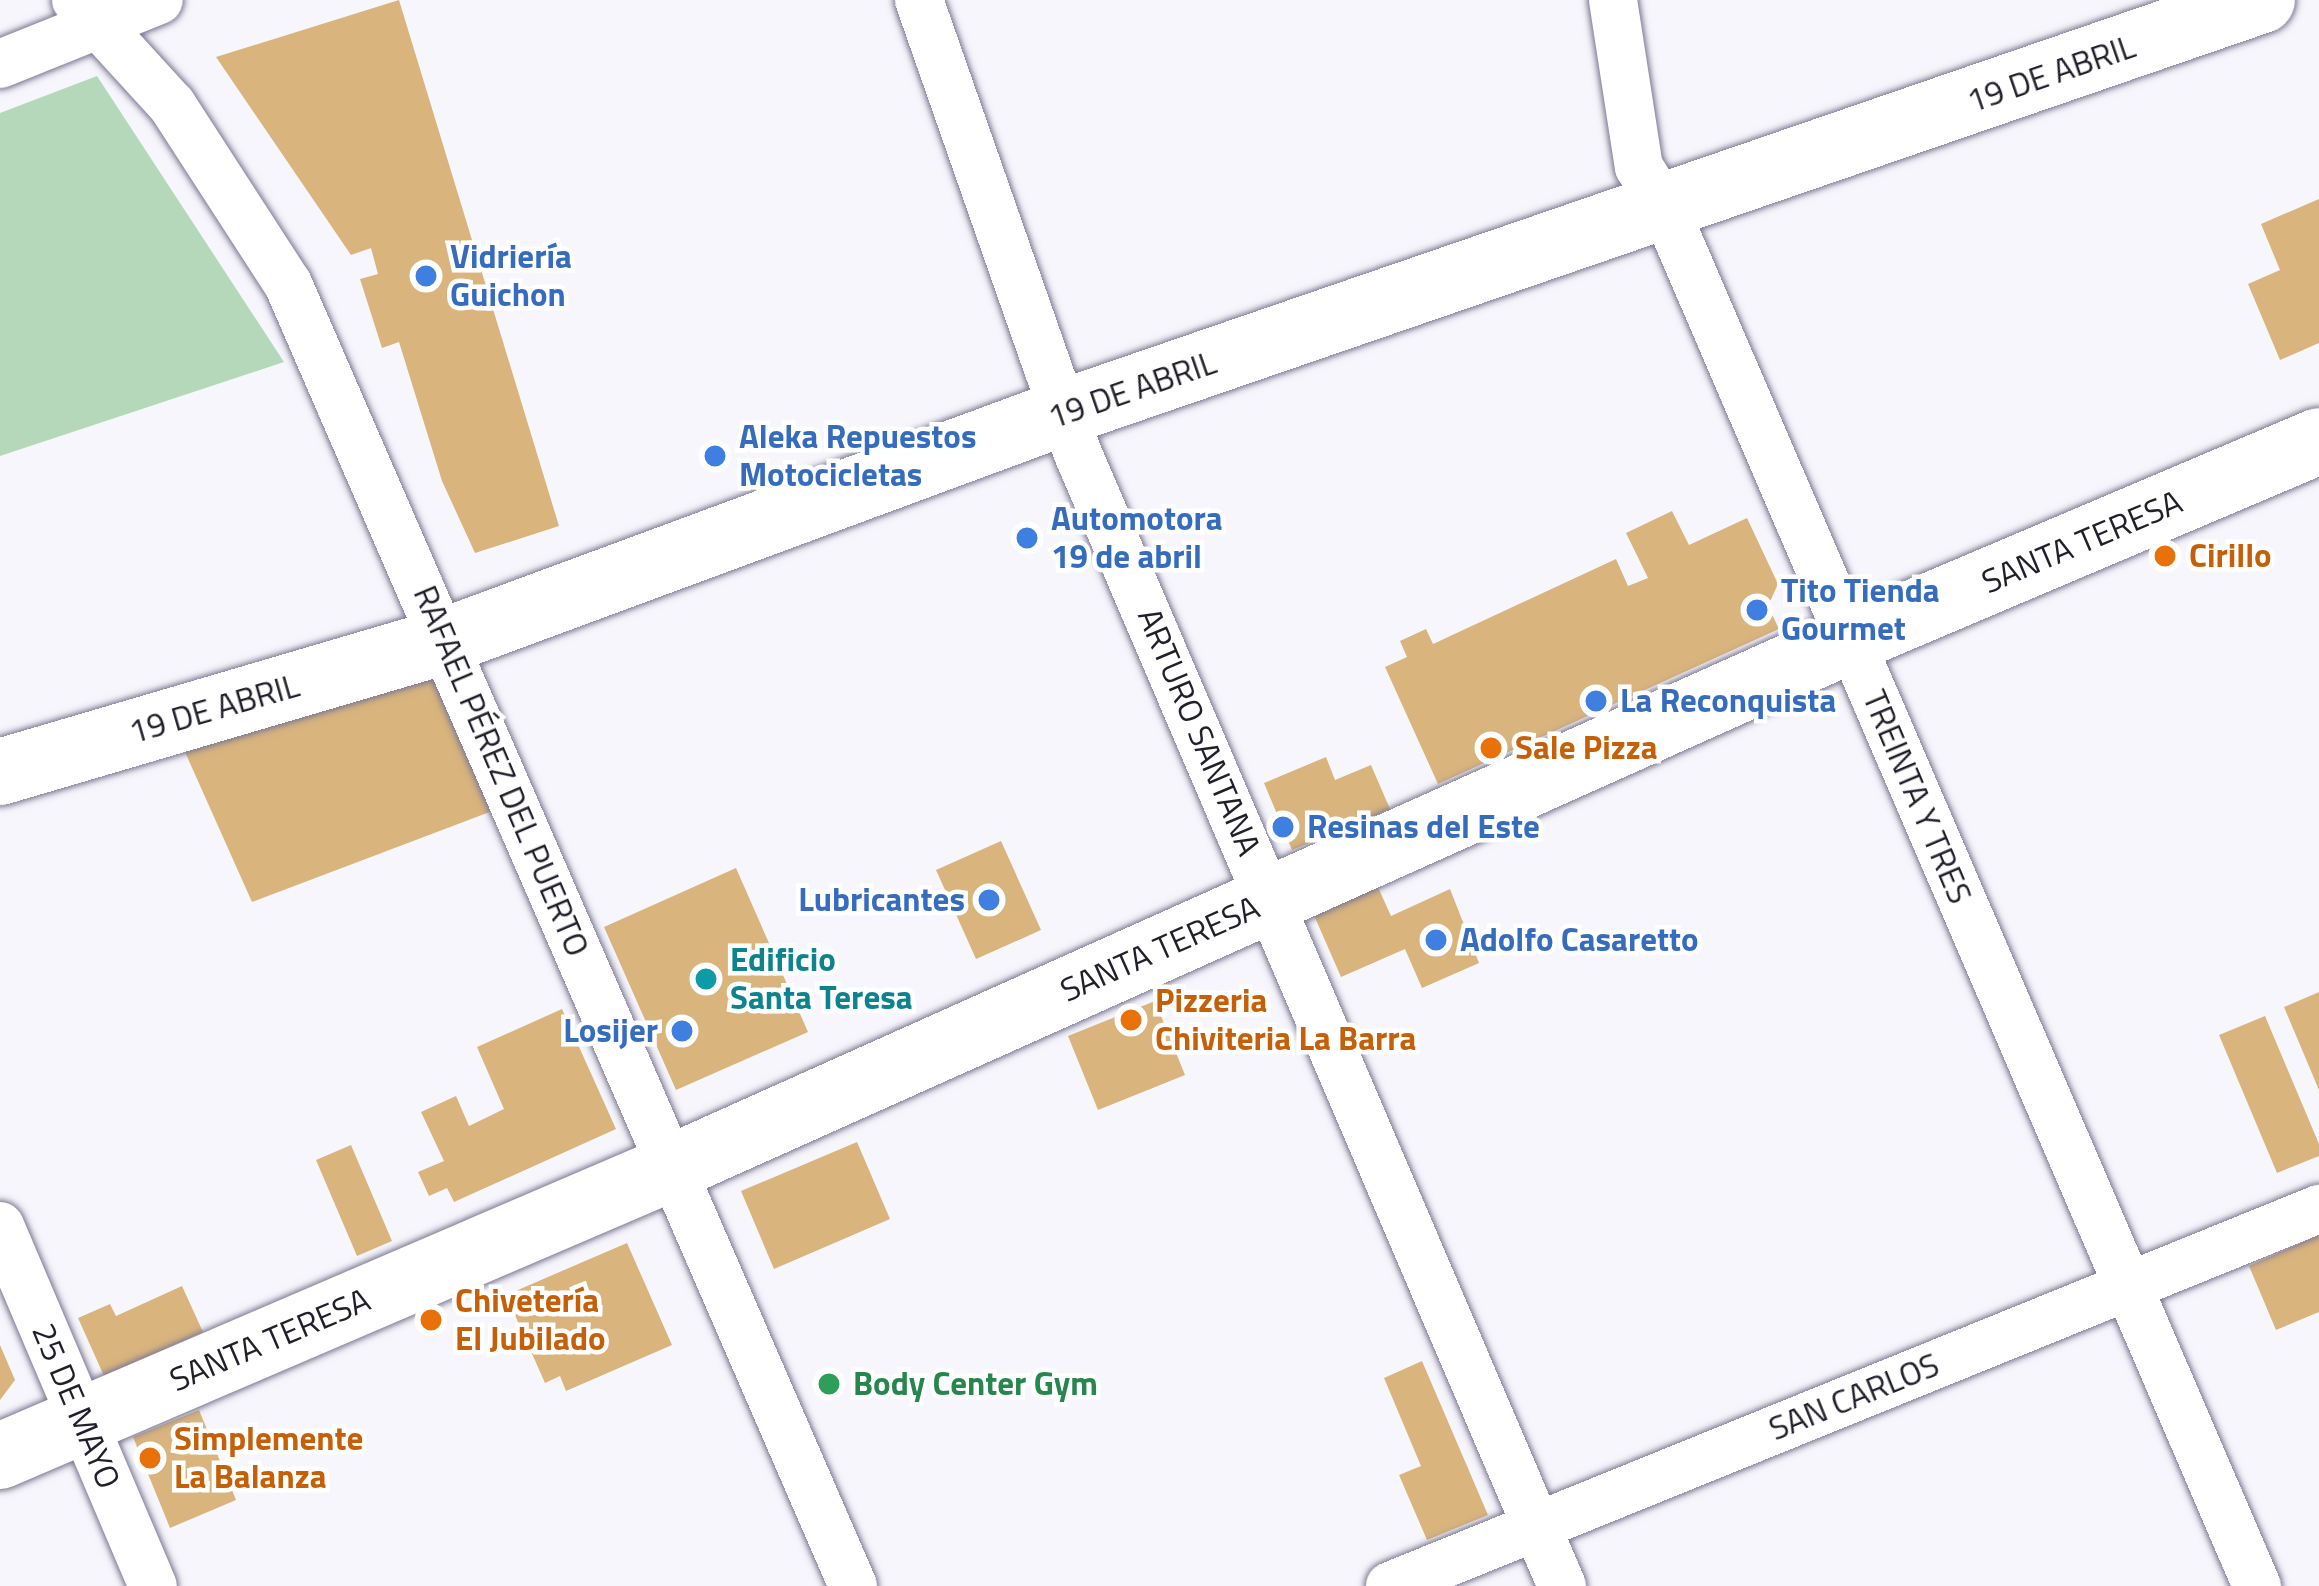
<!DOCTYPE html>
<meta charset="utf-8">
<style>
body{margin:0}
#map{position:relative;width:2319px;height:1586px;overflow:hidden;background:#f7f6fc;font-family:"Titillium Web",sans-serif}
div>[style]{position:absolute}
.green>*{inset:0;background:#b5d8bb}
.building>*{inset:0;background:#d9b47d}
.roads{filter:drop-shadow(0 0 3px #7c7893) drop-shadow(0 0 3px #7c7893)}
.street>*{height:48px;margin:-24px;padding:0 24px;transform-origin:24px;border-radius:24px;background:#fff}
.secondary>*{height:66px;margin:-33px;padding:0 33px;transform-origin:33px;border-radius:33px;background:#fff}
.dots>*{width:33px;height:33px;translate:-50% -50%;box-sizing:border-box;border:6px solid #fff;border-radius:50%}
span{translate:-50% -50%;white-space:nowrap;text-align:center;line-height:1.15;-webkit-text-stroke:9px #fff;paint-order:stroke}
.street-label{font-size:33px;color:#201e29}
.shop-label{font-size:33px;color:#366cbe;font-weight:700}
.left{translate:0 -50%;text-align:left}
.right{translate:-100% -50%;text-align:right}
.food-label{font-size:33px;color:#c56008;font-weight:700}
.culture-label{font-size:33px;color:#0d838f;font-weight:700}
.leisure-label{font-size:33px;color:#27864d;font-weight:700}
</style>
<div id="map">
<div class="green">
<div style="clip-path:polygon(97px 76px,284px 362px,0 456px,0 113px)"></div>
</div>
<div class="building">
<div style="clip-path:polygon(399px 0,559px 526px,475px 553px,442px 481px,399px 342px,382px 348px,360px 279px,378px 274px,371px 248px,351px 255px,216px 57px)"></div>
<div style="clip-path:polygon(2319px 199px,2319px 343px,2280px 360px,2248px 284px,2280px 270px,2261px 224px)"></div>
<div style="clip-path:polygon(1672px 511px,1689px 545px,1747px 518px,1778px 584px,1768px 606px,1779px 629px,1438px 784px,1385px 667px,1407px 657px,1400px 641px,1426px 629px,1433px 644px,1616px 559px,1628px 586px,1648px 578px,1626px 533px)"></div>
<div style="clip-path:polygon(433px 676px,495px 810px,252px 902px,185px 752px)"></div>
<div style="clip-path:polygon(1326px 757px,1335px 780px,1371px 765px,1390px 809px,1292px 850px,1264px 783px)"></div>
<div style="clip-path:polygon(1001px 841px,1041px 930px,976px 959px,936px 870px)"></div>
<div style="clip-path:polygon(736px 868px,808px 1032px,676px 1090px,604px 927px)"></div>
<div style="clip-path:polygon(1377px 885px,1391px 916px,1450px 889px,1479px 963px,1422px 988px,1405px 949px,1341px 977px,1313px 913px)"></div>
<div style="clip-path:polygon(2319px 992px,2319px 1090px,2284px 1007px)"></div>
<div style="clip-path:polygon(1155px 1001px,1185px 1075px,1098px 1110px,1068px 1036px)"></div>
<div style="clip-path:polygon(562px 1009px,616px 1129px,454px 1202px,447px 1188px,429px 1196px,418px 1172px,444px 1161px,421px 1112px,456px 1096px,469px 1126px,504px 1109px,477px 1047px)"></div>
<div style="clip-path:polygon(2265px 1016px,2319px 1144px,2319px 1156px,2277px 1173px,2219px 1035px)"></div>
<div style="clip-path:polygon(857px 1142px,890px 1219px,774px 1269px,741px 1191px)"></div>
<div style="clip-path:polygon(351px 1145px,392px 1241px,357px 1256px,316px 1160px)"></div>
<div style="clip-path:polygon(2319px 1235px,2319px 1312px,2276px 1330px,2249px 1266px)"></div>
<div style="clip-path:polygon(627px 1243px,672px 1345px,566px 1391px,560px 1376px,545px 1383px,506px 1295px)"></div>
<div style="clip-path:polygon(182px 1286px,203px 1332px,104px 1376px,78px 1318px,110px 1304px,116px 1316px)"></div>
<div style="clip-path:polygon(0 1345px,15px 1380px,0 1400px)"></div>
<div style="clip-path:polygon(1422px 1361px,1488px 1515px,1427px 1540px,1399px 1475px,1421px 1466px,1384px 1378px)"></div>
<div style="clip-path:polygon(199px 1410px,236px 1500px,170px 1528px,133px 1437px)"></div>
</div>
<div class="roads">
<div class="street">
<div style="left:76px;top:0;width:142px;rotate:47.6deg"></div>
<div style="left:172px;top:105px;width:213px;rotate:57.1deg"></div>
<div style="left:288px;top:284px;width:1419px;rotate:66.54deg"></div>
<div style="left:919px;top:0;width:483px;rotate:70.7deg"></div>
<div style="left:1079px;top:456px;width:1229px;rotate:66.86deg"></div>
<div style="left:1613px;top:0;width:169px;rotate:81.2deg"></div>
<div style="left:1639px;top:167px;width:49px;rotate:58.2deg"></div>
<div style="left:1665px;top:209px;width:1499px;rotate:66.74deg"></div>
<div style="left:0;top:64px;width:171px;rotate:-21.9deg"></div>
<div style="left:0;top:1226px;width:391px;rotate:67deg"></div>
<div style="left:1390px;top:1586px;width:1003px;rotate:-22.09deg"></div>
</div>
<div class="secondary">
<div style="left:0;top:772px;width:467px;rotate:-16.4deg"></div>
<div style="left:448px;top:640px;width:655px;rotate:-20.29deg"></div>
<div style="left:1062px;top:413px;width:1269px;rotate:-18.99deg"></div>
<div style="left:0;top:1456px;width:728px;rotate:-23.22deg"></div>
<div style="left:669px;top:1169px;width:1294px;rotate:-24.13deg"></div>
<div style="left:1850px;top:640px;width:509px;rotate:-22.99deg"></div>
</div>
</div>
<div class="dots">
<div style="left:426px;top:276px;background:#3f7fe0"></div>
<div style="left:715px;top:456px;background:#3f7fe0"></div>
<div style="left:1027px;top:538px;background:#3f7fe0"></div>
<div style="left:2165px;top:556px;background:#e8710a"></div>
<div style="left:1757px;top:610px;background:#3f7fe0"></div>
<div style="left:1596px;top:701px;background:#3f7fe0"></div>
<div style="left:1491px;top:748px;background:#e8710a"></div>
<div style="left:1283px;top:827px;background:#3f7fe0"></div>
<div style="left:989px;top:900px;background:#3f7fe0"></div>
<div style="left:1436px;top:940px;background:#3f7fe0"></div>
<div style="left:706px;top:979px;background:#0f9aa8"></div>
<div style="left:1131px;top:1020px;background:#e8710a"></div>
<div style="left:682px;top:1031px;background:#3f7fe0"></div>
<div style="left:431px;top:1320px;background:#e8710a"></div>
<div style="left:829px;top:1384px;background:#2e9e5b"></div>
<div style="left:150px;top:1458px;background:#e8710a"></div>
</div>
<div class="street-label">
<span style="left:2051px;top:74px;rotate:-19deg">19 DE ABRIL</span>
<span style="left:1132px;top:390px;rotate:-19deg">19 DE ABRIL</span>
<span style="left:2082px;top:542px;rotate:-23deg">SANTA TERESA</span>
<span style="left:214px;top:709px;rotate:-16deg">19 DE ABRIL</span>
<span style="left:1199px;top:732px;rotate:67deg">ARTURO SANTANA</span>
<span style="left:501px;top:771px;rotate:67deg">RAFAEL PÉREZ DEL PUERTO</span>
<span style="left:1917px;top:797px;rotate:67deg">TREINTA Y TRES</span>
<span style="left:1160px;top:949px;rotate:-24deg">SANTA TERESA</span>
<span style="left:270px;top:1340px;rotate:-23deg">SANTA TERESA</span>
<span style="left:1854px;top:1397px;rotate:-22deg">SAN CARLOS</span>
<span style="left:76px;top:1406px;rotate:67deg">25 DE MAYO</span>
</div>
<div class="shop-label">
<span class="left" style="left:450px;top:276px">Vidriería<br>Guichon</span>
<span class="left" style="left:739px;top:456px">Aleka Repuestos<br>Motocicletas</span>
<span class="left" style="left:1051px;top:538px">Automotora<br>19 de abril</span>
<span class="left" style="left:1781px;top:610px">Tito Tienda<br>Gourmet</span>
<span class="left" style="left:1620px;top:701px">La Reconquista</span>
<span class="left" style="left:1307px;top:827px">Resinas del Este</span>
<span class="right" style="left:965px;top:900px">Lubricantes</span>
<span class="left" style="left:1460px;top:940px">Adolfo Casaretto</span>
<span class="right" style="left:658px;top:1031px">Losijer</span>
</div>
<div class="food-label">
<span class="left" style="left:2189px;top:556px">Cirillo</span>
<span class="left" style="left:1515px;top:748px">Sale Pizza</span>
<span class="left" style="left:1155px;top:1020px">Pizzeria<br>Chiviteria La Barra</span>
<span class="left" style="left:455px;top:1320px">Chivetería<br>El Jubilado</span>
<span class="left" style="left:174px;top:1458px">Simplemente<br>La Balanza</span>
</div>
<div class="culture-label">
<span class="left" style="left:730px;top:979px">Edificio<br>Santa Teresa</span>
</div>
<div class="leisure-label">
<span class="left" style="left:853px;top:1384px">Body Center Gym</span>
</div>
</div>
